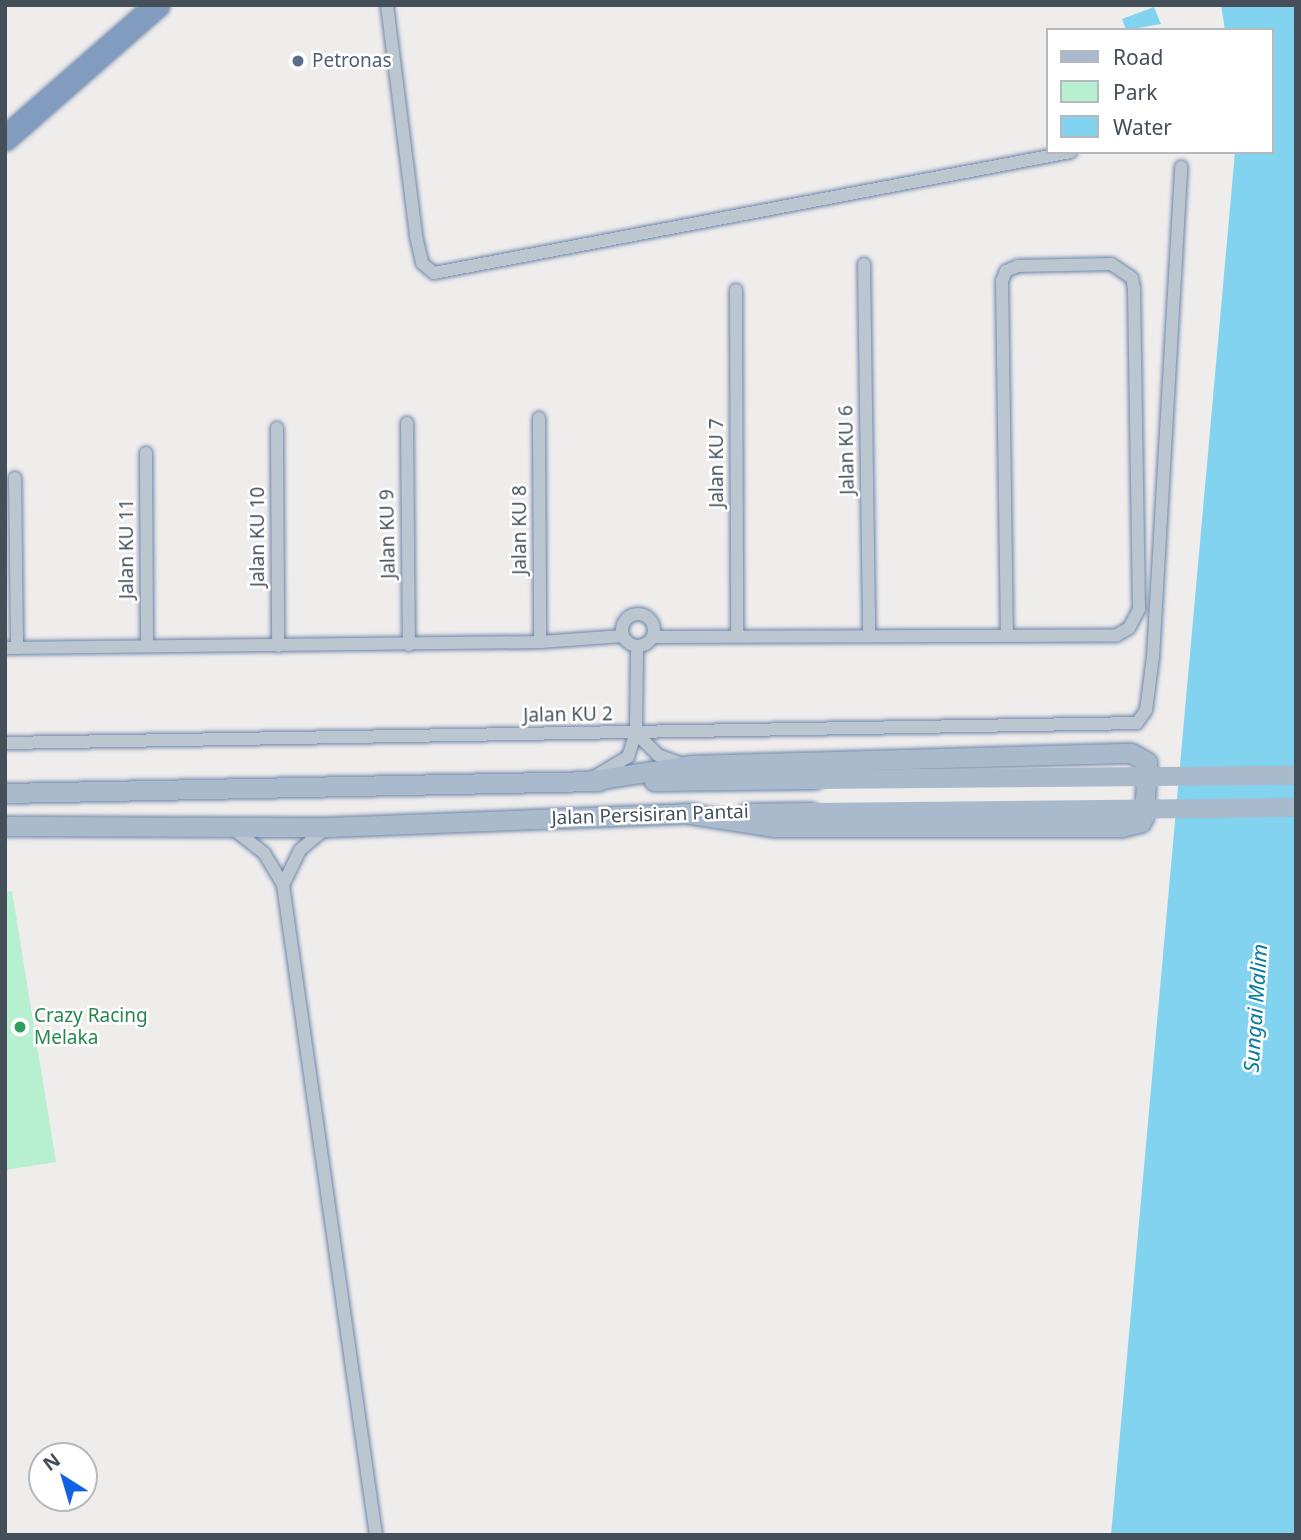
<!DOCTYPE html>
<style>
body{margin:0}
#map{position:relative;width:1301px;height:1540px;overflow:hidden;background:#efecec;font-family:"Noto Sans",sans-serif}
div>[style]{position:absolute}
.green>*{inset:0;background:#b7f0d0}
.water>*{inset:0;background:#82d3ef}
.roads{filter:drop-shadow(0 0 2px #6d87aa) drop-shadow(0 0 2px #6d87aa)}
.street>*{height:12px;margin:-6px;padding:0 6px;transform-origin:6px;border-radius:6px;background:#bcc6d0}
.street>.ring{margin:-6px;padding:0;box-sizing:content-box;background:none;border:12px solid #bcc6d0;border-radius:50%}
.primary>*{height:19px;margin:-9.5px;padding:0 9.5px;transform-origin:9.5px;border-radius:9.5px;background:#aabacd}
.highway>*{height:23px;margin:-11.5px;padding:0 11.5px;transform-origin:11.5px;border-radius:11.5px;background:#819cbe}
.primary-bridge>*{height:19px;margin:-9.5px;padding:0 9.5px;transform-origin:9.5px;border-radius:9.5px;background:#aabacd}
.dots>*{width:19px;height:19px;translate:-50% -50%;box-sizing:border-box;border:4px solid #fff;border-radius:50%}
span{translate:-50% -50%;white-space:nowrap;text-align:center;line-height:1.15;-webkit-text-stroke:5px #fff;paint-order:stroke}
.service-label{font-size:19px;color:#4e5e75}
.left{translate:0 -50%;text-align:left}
.street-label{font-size:19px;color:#444f5a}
.leisure-label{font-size:19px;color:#27864d}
.water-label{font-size:21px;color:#077aa3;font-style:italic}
.frame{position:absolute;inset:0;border:7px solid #444f5a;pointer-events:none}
.legend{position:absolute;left:1046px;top:28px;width:228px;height:126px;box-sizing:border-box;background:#fff;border:2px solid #b4b9bd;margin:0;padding:9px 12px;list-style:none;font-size:21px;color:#444f5a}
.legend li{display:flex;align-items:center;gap:14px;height:35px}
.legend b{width:35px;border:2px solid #b4b9bd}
.north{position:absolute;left:28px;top:1442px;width:70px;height:70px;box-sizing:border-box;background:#fff;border:2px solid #b4b9bd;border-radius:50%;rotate:323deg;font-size:19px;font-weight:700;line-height:28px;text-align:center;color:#444f5a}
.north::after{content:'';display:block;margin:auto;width:24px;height:32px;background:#1163e4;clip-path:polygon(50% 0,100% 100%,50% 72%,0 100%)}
</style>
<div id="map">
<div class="green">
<div style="clip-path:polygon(12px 891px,56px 1162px,5px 1170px,5px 892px)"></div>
</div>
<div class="water">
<div style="clip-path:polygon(1221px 5px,1296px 5px,1296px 1535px,1111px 1535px,1235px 152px,1271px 152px,1271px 30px,1225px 30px)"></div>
<div style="clip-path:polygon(1154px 7px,1161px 24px,1126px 30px,1122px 19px)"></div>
</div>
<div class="roads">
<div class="street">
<div style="left:387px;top:5px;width:233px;rotate:82.8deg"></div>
<div style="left:416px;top:236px;width:28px;rotate:77deg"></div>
<div style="left:422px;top:263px;width:16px;rotate:40deg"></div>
<div style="left:434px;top:273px;width:648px;rotate:-10.76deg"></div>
<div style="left:864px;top:264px;width:371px;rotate:89.2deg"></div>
<div style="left:736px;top:290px;width:346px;rotate:89.8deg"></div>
<div style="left:539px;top:418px;width:224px;rotate:89.7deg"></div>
<div style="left:407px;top:423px;width:222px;rotate:89.5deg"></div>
<div style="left:277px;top:428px;width:218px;rotate:89.7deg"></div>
<div style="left:146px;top:453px;width:192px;rotate:89.7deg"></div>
<div style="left:15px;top:478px;width:170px;rotate:89.3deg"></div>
<div class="ring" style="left:622px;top:614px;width:20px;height:20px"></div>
<div style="left:653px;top:637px;width:464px;rotate:-0.2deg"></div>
<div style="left:1117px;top:635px;width:14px;rotate:-30deg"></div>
<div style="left:1129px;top:628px;width:21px;rotate:-62deg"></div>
<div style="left:1139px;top:609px;width:320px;rotate:-90.9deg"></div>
<div style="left:1134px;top:289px;width:11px;rotate:-100deg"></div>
<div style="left:1132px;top:278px;width:25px;rotate:-146deg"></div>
<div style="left:1111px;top:264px;width:93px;rotate:178.8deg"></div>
<div style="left:1018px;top:266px;width:13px;rotate:157deg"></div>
<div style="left:1006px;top:271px;width:11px;rotate:112deg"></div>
<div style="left:1002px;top:281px;width:352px;rotate:89.2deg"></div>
<div style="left:5px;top:648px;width:535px;rotate:-0.64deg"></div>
<div style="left:540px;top:642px;width:83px;rotate:-4.1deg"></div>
<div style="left:636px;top:733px;width:31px;rotate:45deg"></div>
<div style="left:658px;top:755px;width:25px;rotate:21deg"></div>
<div style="left:5px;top:743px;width:1132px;rotate:-1.01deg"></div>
<div style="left:1137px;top:723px;width:16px;rotate:-55deg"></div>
<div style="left:1146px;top:710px;width:53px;rotate:-82.5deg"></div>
<div style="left:1153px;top:657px;width:491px;rotate:-86.7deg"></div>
<div style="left:596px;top:776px;width:37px;rotate:-31deg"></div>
<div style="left:628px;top:757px;width:25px;rotate:-72deg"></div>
<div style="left:636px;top:733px;width:87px;rotate:-89.3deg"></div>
<div style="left:232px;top:828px;width:41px;rotate:38deg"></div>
<div style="left:264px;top:853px;width:37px;rotate:59deg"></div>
<div style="left:283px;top:885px;width:657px;rotate:81.86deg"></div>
<div style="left:283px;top:885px;width:39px;rotate:-64deg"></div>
<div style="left:300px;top:850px;width:34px;rotate:-40deg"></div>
</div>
<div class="primary">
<div style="left:587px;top:781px;width:105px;rotate:-8.7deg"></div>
<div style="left:691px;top:765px;width:440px;rotate:-1.6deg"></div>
<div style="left:1131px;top:753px;width:18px;rotate:29deg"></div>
<div style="left:1147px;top:762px;width:54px;rotate:93.2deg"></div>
<div style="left:1144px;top:816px;width:7px;rotate:117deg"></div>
<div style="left:1141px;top:822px;width:20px;rotate:165deg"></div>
<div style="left:1122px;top:827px;width:347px;rotate:180deg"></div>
<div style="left:775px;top:827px;width:93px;rotate:-171.3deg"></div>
<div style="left:654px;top:781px;width:161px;rotate:-0.7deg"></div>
<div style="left:5px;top:793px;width:594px;rotate:-1.16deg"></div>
<div style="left:746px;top:813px;width:65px;rotate:-0.9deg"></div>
<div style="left:5px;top:826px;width:323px;rotate:0.2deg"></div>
<div style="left:328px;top:827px;width:367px;rotate:-2.2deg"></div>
</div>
<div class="highway">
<div style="left:5px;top:138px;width:202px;rotate:-41.2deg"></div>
</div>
</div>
<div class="primary-bridge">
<div style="left:815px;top:779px;width:481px;rotate:-0.5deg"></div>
<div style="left:811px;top:812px;width:485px;rotate:-0.6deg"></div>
</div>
<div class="dots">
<div style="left:298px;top:61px;background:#5c6f8a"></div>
<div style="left:20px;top:1027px;background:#2e9e5b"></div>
</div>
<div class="service-label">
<span class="left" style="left:312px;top:61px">Petronas</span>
</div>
<div class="street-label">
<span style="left:847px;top:450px;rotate:-91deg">Jalan KU 6</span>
<span style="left:717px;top:463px;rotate:-90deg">Jalan KU 7</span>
<span style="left:520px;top:530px;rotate:-90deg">Jalan KU 8</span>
<span style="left:388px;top:534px;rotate:-91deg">Jalan KU 9</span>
<span style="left:258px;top:537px;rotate:-90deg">Jalan KU 10</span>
<span style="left:127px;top:549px;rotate:-90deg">Jalan KU 11</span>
<span style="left:568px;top:715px;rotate:-1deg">Jalan KU 2</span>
<span style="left:650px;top:815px;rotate:-2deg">Jalan Persisiran Pantai</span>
</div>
<div class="leisure-label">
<span class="left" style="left:34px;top:1027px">Crazy Racing<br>Melaka</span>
</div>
<div class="water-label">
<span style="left:1255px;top:1008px;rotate:-86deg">Sungai Malim</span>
</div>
<div class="frame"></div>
<ul class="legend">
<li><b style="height:9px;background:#aabacd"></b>Road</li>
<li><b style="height:19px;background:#b7f0d0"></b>Park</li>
<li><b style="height:19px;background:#82d3ef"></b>Water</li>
</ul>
<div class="north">N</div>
</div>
